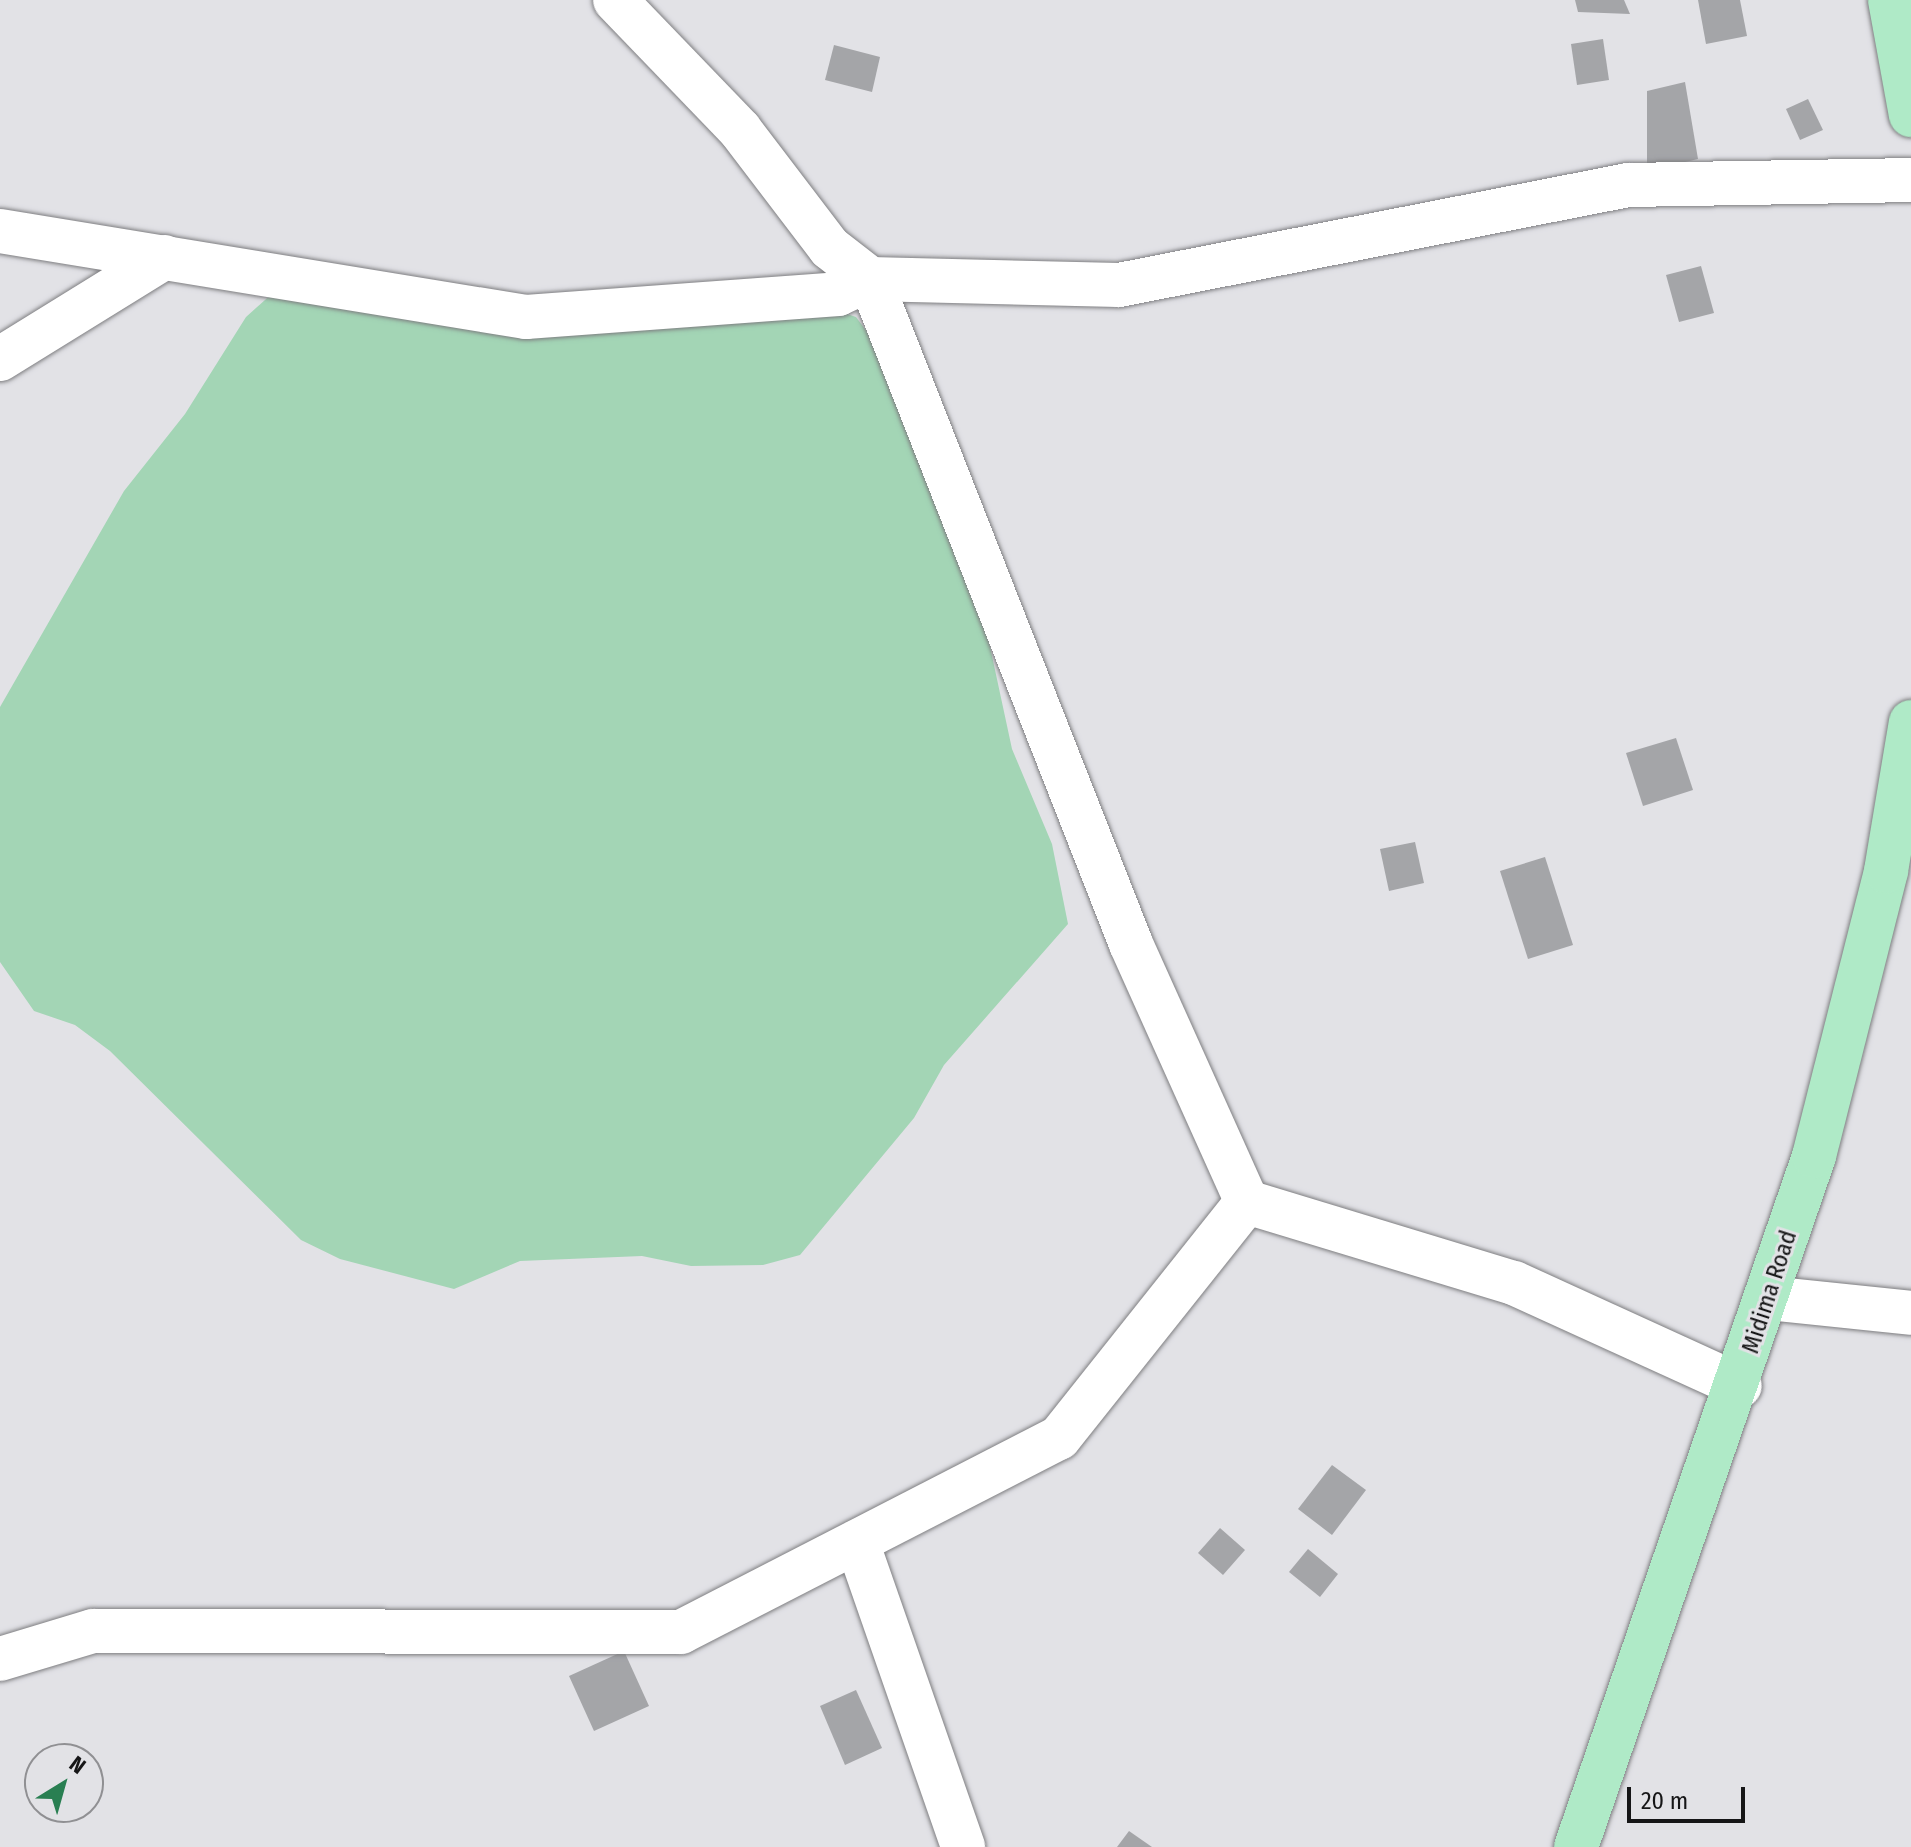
<!DOCTYPE html>
<style>
body{margin:0}
#map{position:relative;width:1911px;height:1847px;overflow:hidden;background:#e2e2e6;font-family:"Fira Sans Condensed",sans-serif}
div>[style]{position:absolute}
.green>*{inset:0;background:#a3d5b5}
.building>*{inset:0;background:#a4a5a8}
.roads{filter:drop-shadow(0 0 2px #7e7e81) drop-shadow(0 0 2px #7e7e81)}
.minor>*{height:44px;margin:-22px;padding:0 22px;transform-origin:22px;border-radius:22px;background:#fff}
.major>*{height:44px;margin:-22px;padding:0 22px;transform-origin:22px;border-radius:22px;background:#afeac7}
span{translate:-50% -50%;white-space:nowrap;text-align:center;line-height:1.15;-webkit-text-stroke:6px #e2e2e6;paint-order:stroke}
.street-label{font-size:24px;color:#161617}
.north{position:absolute;left:24px;top:1743px;width:80px;height:80px;box-sizing:border-box;background:#e2e2e6;border:2px solid #909093;border-radius:50%;rotate:37deg;font-size:22px;font-weight:700;line-height:32px;text-align:center;color:#161617}
.north::after{content:'';display:block;margin:auto;width:28px;height:36px;background:#297f52;clip-path:polygon(50% 0,100% 100%,50% 72%,0 100%)}
.scale{position:absolute;left:1627px;top:1787px;width:118px;height:36px;box-sizing:border-box;border:4px solid #161617;border-top:0;padding-left:10px;font-size:24px;line-height:28px;white-space:nowrap;color:#161617;-webkit-text-stroke:6px #e2e2e6;paint-order:stroke}
</style>
<div id="map">
<div class="green">
<div style="clip-path:polygon(274px 292px,823px 306px,856px 317px,871px 337px,986px 628px,1012px 749px,1052px 844px,1068px 924px,944px 1065px,914px 1118px,800px 1255px,763px 1265px,691px 1266px,642px 1256px,520px 1261px,454px 1289px,340px 1259px,301px 1240px,110px 1051px,75px 1025px,34px 1011px,0 962px,0 707px,124px 491px,185px 414px,246px 317px)"></div>
</div>
<div class="building">
<div style="clip-path:polygon(1575px 0,1624px 0,1630px 14px,1578px 12px)"></div>
<div style="clip-path:polygon(1698px 0,1740px 0,1747px 36px,1706px 44px)"></div>
<div style="clip-path:polygon(1603px 39px,1609px 80px,1577px 85px,1571px 44px)"></div>
<div style="clip-path:polygon(834px 45px,880px 57px,872px 92px,825px 80px)"></div>
<div style="clip-path:polygon(1685px 82px,1698px 159px,1647px 171px,1647px 91px)"></div>
<div style="clip-path:polygon(1808px 99px,1823px 130px,1800px 140px,1786px 109px)"></div>
<div style="clip-path:polygon(1701px 266px,1714px 313px,1679px 322px,1666px 275px)"></div>
<div style="clip-path:polygon(1676px 738px,1693px 790px,1643px 806px,1626px 753px)"></div>
<div style="clip-path:polygon(1415px 842px,1424px 883px,1389px 891px,1380px 849px)"></div>
<div style="clip-path:polygon(1545px 857px,1573px 945px,1528px 959px,1500px 871px)"></div>
<div style="clip-path:polygon(1332px 1465px,1366px 1490px,1332px 1535px,1298px 1509px)"></div>
<div style="clip-path:polygon(1220px 1528px,1245px 1550px,1223px 1575px,1198px 1553px)"></div>
<div style="clip-path:polygon(1308px 1549px,1338px 1574px,1320px 1597px,1289px 1572px)"></div>
<div style="clip-path:polygon(624px 1651px,649px 1706px,594px 1731px,569px 1676px)"></div>
<div style="clip-path:polygon(856px 1690px,882px 1748px,845px 1765px,820px 1706px)"></div>
<div style="clip-path:polygon(1129px 1831px,1152px 1847px,1117px 1847px)"></div>
</div>
<div class="roads">
<div class="minor">
<div style="left:615px;top:0;width:180px;rotate:46.1deg"></div>
<div style="left:740px;top:130px;width:148px;rotate:52.7deg"></div>
<div style="left:830px;top:248px;width:51px;rotate:37.8deg"></div>
<div style="left:870px;top:279px;width:714px;rotate:68.57deg"></div>
<div style="left:1131px;top:944px;width:283px;rotate:65.8deg"></div>
<div style="left:1247px;top:1202px;width:279px;rotate:16.9deg"></div>
<div style="left:1514px;top:1283px;width:248px;rotate:24.5deg"></div>
<div style="left:0;top:231px;width:533px;rotate:9.29deg"></div>
<div style="left:526px;top:317px;width:313px;rotate:-4.2deg"></div>
<div style="left:838px;top:294px;width:35px;rotate:-25deg"></div>
<div style="left:870px;top:279px;width:249px;rotate:1.4deg"></div>
<div style="left:1119px;top:285px;width:519px;rotate:-11.11deg"></div>
<div style="left:1628px;top:185px;width:283px;rotate:-1deg"></div>
<div style="left:0;top:359px;width:194px;rotate:-31.7deg"></div>
<div style="left:1767px;top:1298px;width:145px;rotate:5.9deg"></div>
<div style="left:857px;top:1542px;width:323px;rotate:70.8deg"></div>
<div style="left:0;top:1659px;width:97px;rotate:-16.8deg"></div>
<div style="left:93px;top:1631px;width:588px;rotate:0.1deg"></div>
<div style="left:681px;top:1632px;width:425px;rotate:-27.2deg"></div>
<div style="left:1059px;top:1438px;width:302px;rotate:-51.5deg"></div>
</div>
<div class="major">
<div style="left:1890px;top:0;width:117px;rotate:79.7deg"></div>
<div style="left:1576px;top:1847px;width:731px;rotate:-70.99deg"></div>
<div style="left:1814px;top:1156px;width:294px;rotate:-75.8deg"></div>
<div style="left:1886px;top:871px;width:151px;rotate:-80.5deg"></div>
</div>
</div>
<div class="street-label">
<span style="left:1770px;top:1292px;rotate:-72deg">Midima Road</span>
</div>
<div class="north">N</div>
<div class="scale">20 m</div>
</div>
